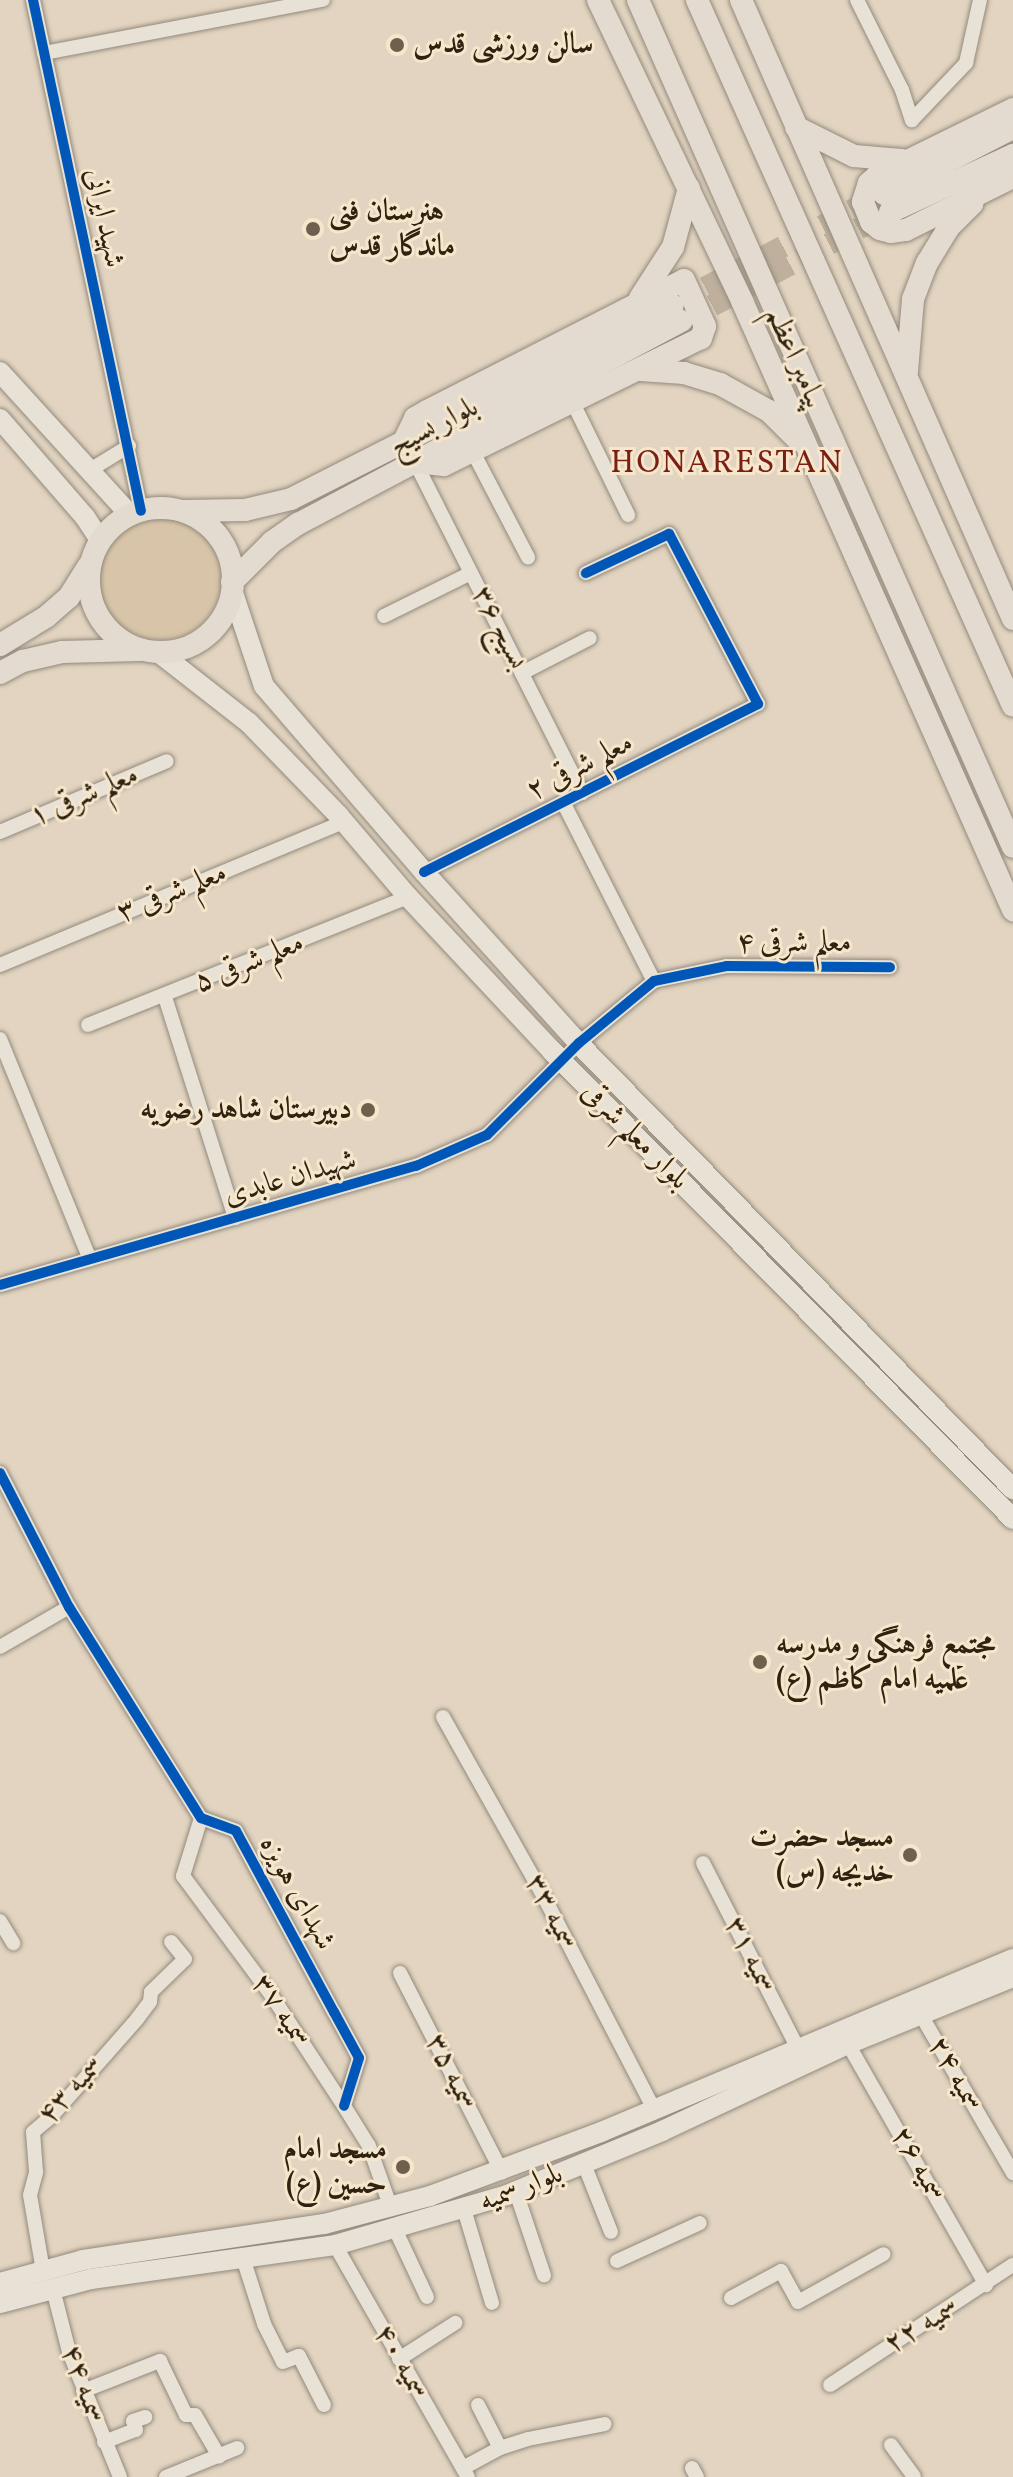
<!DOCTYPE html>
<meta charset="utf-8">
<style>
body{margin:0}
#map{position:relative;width:1013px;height:2477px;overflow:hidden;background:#e2d4c0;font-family:Vollkorn,Amiri,serif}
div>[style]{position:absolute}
.green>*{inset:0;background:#d8c5a9}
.round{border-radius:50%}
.primary-tunnel>*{height:22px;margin-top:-11px;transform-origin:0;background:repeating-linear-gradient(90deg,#beb09d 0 22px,transparent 0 33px)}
.roads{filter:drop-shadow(0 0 2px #938a7c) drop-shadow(0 0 2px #938a7c)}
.street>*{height:14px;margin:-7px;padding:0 7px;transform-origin:7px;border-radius:7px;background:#e7e1d6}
.secondary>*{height:20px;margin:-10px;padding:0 10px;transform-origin:10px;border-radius:10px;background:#e7e1d6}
.primary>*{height:22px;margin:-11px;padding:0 11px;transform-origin:11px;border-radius:11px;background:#e3dbcf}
.primary>.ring{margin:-11px;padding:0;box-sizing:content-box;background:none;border:22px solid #e3dbcf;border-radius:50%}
.cycleway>*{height:10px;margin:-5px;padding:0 5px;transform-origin:5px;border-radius:5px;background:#0057b8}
.dots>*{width:22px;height:22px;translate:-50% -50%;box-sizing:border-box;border:4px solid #f6e6cc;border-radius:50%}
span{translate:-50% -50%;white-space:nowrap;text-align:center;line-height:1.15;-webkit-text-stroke:6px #f6e6cc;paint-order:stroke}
.poi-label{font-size:30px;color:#2e2211;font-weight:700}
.left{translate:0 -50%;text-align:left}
.right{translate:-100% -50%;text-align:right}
.street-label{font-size:30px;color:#2e2211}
.neighbourhood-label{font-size:32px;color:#7a1f14;letter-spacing:2px}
</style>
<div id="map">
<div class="green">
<div class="round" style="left:99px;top:518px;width:122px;height:122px"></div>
</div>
<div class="primary-tunnel">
<div style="left:676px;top:303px;width:229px;rotate:-27.8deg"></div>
<div style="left:683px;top:321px;width:229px;rotate:-27.8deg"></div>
</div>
<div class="roads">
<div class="street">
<div style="left:33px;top:0;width:522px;rotate:78.07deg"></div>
<div style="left:857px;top:0;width:101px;rotate:63.4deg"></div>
<div style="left:902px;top:90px;width:32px;rotate:72deg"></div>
<div style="left:912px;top:120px;width:79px;rotate:-46.5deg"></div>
<div style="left:966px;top:63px;width:65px;rotate:-77.5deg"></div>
<div style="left:44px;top:53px;width:284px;rotate:-10.8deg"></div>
<div style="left:573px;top:403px;width:125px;rotate:63.8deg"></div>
<div style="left:473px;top:452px;width:119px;rotate:62.4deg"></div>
<div style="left:415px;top:462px;width:371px;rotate:63.2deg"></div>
<div style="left:90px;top:470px;width:46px;rotate:-31.6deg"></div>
<div style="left:384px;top:616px;width:97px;rotate:-26.3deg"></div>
<div style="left:522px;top:673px;width:76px;rotate:-27.2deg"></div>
<div style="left:563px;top:802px;width:201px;rotate:63.1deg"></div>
<div style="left:0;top:832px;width:181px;rotate:-23deg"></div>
<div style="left:424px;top:872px;width:374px;rotate:-26.7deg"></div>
<div style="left:758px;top:704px;width:192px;rotate:-117.6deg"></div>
<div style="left:669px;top:534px;width:92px;rotate:154.8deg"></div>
<div style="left:0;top:965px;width:373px;rotate:-22.6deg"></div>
<div style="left:165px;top:997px;width:232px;rotate:72.4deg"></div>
<div style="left:88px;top:1025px;width:345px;rotate:-21.8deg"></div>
<div style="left:0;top:1039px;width:238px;rotate:67.8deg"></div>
<div style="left:0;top:1285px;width:433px;rotate:-16deg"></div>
<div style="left:416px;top:1166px;width:77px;rotate:-23.6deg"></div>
<div style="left:487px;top:1135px;width:130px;rotate:-45deg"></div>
<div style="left:579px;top:1043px;width:97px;rotate:-39.6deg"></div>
<div style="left:654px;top:981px;width:75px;rotate:-11.6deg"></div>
<div style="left:727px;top:966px;width:163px;rotate:0.4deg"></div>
<div style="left:0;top:1473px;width:151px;rotate:62.8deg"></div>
<div style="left:69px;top:1607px;width:249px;rotate:58deg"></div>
<div style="left:201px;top:1818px;width:37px;rotate:20deg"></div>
<div style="left:236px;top:1831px;width:206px;rotate:61.6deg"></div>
<div style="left:334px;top:2012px;width:52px;rotate:61.5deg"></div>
<div style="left:359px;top:2058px;width:50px;rotate:107.4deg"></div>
<div style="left:0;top:1647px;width:80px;rotate:-30.1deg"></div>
<div style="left:443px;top:1717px;width:206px;rotate:60.7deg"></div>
<div style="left:544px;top:1897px;width:239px;rotate:62.6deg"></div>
<div style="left:201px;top:1818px;width:61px;rotate:107.2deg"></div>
<div style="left:183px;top:1876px;width:146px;rotate:53.4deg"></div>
<div style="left:270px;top:1993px;width:135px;rotate:56.8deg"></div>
<div style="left:344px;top:2106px;width:47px;rotate:58deg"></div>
<div style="left:369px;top:2146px;width:66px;rotate:70.5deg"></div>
<div style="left:703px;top:1863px;width:207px;rotate:62.9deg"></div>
<div style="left:0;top:1921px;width:26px;rotate:59deg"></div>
<div style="left:400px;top:1973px;width:224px;rotate:62.9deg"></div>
<div style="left:921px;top:2015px;width:183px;rotate:59.8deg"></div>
<div style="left:848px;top:2044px;width:278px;rotate:60.2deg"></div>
<div style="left:584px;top:2164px;width:73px;rotate:68.3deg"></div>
<div style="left:516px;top:2192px;width:88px;rotate:71.4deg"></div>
<div style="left:464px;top:2209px;width:98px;rotate:73.4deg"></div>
<div style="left:395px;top:2229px;width:75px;rotate:64.8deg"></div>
<div style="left:335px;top:2245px;width:267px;rotate:60.2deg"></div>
<div style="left:243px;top:2258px;width:69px;rotate:72.3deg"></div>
<div style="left:264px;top:2324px;width:42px;rotate:63.4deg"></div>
<div style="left:283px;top:2362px;width:17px;rotate:-21deg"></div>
<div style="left:299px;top:2356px;width:55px;rotate:63deg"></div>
<div style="left:617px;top:2261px;width:91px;rotate:-24.6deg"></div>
<div style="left:43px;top:2271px;width:77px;rotate:-99.7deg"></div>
<div style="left:30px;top:2195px;width:24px;rotate:-75deg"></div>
<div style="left:36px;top:2172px;width:40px;rotate:-94.3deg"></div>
<div style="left:33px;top:2132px;width:23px;rotate:-40deg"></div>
<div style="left:51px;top:2117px;width:130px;rotate:-48.7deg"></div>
<div style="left:137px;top:2019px;width:21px;rotate:-53deg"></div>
<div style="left:150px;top:2002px;width:10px;rotate:-84deg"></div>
<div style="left:151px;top:1992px;width:47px;rotate:-44.1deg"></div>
<div style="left:185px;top:1959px;width:22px;rotate:-129deg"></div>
<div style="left:53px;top:2289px;width:65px;rotate:75.7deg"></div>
<div style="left:69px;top:2352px;width:135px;rotate:67.8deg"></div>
<div style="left:731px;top:2298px;width:57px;rotate:-28.4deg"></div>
<div style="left:781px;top:2271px;width:35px;rotate:61deg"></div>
<div style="left:798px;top:2302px;width:98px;rotate:-29.2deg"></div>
<div style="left:399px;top:2359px;width:67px;rotate:-32.7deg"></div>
<div style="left:830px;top:2385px;width:219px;rotate:-33.3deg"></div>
<div style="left:83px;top:2391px;width:83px;rotate:-21.3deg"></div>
<div style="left:160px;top:2361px;width:60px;rotate:64.3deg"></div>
<div style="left:186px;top:2415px;width:9px"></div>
<div style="left:195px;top:2415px;width:48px;rotate:59.7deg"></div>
<div style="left:478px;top:2405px;width:48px;rotate:62.9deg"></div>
<div style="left:104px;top:2442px;width:34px;rotate:-21deg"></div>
<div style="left:136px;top:2430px;width:9px;rotate:-108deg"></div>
<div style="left:133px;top:2421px;width:13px;rotate:-18deg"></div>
<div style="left:891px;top:2445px;width:39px;rotate:54deg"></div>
<div style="left:463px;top:2468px;width:42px;rotate:-28.4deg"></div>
<div style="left:500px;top:2448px;width:29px;rotate:-18deg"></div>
<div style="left:528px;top:2439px;width:78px;rotate:-11deg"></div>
<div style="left:692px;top:2468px;width:10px;rotate:61deg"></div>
<div style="left:166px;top:2477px;width:77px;rotate:-22.2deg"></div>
</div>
<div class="secondary">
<div style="left:0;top:372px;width:193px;rotate:47.7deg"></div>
<div style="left:0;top:419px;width:130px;rotate:49.1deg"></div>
<div style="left:85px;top:517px;width:27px;rotate:57deg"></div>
<div style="left:232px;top:590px;width:101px;rotate:71.6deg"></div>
<div style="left:264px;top:686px;width:245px;rotate:49.3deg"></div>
<div style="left:424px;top:872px;width:239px;rotate:47.9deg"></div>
<div style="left:584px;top:1049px;width:615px;rotate:45.73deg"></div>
<div style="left:157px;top:651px;width:117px;rotate:38deg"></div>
<div style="left:249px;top:723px;width:129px;rotate:45.9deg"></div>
<div style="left:339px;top:816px;width:106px;rotate:49.6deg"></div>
<div style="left:408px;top:897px;width:211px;rotate:46.9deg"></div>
<div style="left:552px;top:1051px;width:657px;rotate:45.43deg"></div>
<div style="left:0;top:2283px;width:86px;rotate:-15.5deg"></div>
<div style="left:83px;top:2260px;width:244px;rotate:-8.5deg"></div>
<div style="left:324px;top:2224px;width:110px;rotate:-14.8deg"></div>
<div style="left:430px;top:2196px;width:183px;rotate:-20.5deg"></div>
<div style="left:601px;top:2132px;width:447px;rotate:-22.8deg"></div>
<div style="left:0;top:2303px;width:94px;rotate:-14.8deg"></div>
<div style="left:91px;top:2279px;width:246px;rotate:-7.9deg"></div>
<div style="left:335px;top:2245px;width:179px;rotate:-16.2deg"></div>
<div style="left:507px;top:2195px;width:168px;rotate:-22.4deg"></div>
<div style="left:662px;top:2131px;width:205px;rotate:-25.1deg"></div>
<div style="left:848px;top:2044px;width:178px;rotate:-22.1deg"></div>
</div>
<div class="primary">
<div style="left:598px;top:0;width:334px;rotate:64.4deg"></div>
<div style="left:742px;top:301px;width:667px;rotate:66.01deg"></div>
<div style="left:638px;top:0;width:926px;rotate:66.12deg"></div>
<div style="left:697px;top:0;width:773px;rotate:65.89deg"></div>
<div style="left:741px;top:0;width:676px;rotate:66.28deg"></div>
<div style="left:1013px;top:109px;width:152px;rotate:153.8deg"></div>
<div style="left:877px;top:176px;width:11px;rotate:139deg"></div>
<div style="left:869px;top:183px;width:20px;rotate:108deg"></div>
<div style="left:863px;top:202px;width:22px;rotate:68deg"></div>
<div style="left:871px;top:222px;width:11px;rotate:38deg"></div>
<div style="left:880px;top:229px;width:11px;rotate:15deg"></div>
<div style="left:891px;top:232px;width:15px;rotate:-8deg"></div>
<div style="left:906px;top:230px;width:119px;rotate:-26.4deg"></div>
<div style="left:796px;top:127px;width:65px;rotate:26.6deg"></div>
<div style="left:854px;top:156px;width:48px;rotate:4.8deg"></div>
<div style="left:884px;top:194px;width:145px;rotate:-27.1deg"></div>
<div style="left:890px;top:212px;width:136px;rotate:-24.9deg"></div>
<div style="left:640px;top:298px;width:61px;rotate:-57.1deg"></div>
<div style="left:673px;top:247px;width:61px;rotate:-74.8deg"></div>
<div style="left:641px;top:370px;width:43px;rotate:4deg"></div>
<div style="left:684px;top:373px;width:38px;rotate:17deg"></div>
<div style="left:720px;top:384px;width:56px;rotate:28.9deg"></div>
<div style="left:769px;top:411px;width:41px;rotate:45deg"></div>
<div style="left:907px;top:371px;width:72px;rotate:-85.2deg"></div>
<div style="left:913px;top:299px;width:39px;rotate:-69deg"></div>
<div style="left:927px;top:263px;width:42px;rotate:-58.6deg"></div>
<div style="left:949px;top:227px;width:33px;rotate:-45deg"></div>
<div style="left:403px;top:443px;width:28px;rotate:-64deg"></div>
<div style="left:415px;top:418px;width:14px;rotate:-30deg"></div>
<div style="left:427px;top:411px;width:288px;rotate:-27deg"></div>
<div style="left:684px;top:280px;width:51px;rotate:65.5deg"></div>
<div style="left:705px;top:326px;width:13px;rotate:108deg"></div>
<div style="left:701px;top:338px;width:287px;rotate:153.7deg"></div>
<div style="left:444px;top:465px;width:29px;rotate:-174deg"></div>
<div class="ring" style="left:89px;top:508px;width:122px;height:122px"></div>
<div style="left:184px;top:511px;width:61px;rotate:-0.9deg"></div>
<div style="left:245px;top:510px;width:47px;rotate:-13.4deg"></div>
<div style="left:291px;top:499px;width:428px;rotate:-26.9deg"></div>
<div style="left:232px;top:582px;width:57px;rotate:-45deg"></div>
<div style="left:272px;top:542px;width:32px;rotate:-35deg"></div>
<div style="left:298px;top:524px;width:434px;rotate:-27.9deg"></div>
<div style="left:0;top:645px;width:54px;rotate:-31.3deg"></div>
<div style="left:46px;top:617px;width:30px;rotate:-41deg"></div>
<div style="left:69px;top:597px;width:36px;rotate:-58deg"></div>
<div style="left:0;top:673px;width:26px;rotate:-28deg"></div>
<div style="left:23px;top:661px;width:40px;rotate:-13deg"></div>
<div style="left:62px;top:652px;width:77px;rotate:-1.5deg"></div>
</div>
</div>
<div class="cycleway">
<div style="left:33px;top:0;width:522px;rotate:78.07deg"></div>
<div style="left:424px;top:872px;width:374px;rotate:-26.7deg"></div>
<div style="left:758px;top:704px;width:192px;rotate:-117.6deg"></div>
<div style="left:669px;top:534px;width:92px;rotate:154.8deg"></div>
<div style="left:0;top:1285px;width:433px;rotate:-16deg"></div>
<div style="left:416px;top:1166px;width:77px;rotate:-23.6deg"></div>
<div style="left:487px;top:1135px;width:130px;rotate:-45deg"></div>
<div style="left:579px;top:1043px;width:97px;rotate:-39.6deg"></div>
<div style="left:654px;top:981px;width:75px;rotate:-11.6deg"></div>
<div style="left:727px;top:966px;width:163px;rotate:0.4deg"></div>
<div style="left:0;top:1473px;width:151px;rotate:62.8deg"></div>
<div style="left:69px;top:1607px;width:249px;rotate:58deg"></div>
<div style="left:201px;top:1818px;width:37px;rotate:20deg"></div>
<div style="left:236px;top:1831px;width:206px;rotate:61.6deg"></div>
<div style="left:334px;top:2012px;width:52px;rotate:61.5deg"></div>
<div style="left:359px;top:2058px;width:50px;rotate:107.4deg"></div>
</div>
<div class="dots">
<div style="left:397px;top:45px;background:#6d604e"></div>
<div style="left:313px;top:229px;background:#6d604e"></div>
<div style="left:368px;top:1110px;background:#6d604e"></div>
<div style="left:760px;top:1662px;background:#6d604e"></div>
<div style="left:910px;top:1855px;background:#6d604e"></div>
<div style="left:403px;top:2167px;background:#6d604e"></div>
</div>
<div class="poi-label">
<span class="left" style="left:413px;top:45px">سالن ورزشی قدس</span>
<span class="left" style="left:329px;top:229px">هنرستان فنی<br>ماندگار قدس</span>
<span class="right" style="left:352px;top:1110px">دبیرستان شاهد رضویه</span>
<span class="left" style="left:776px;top:1662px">مجتمع فرهنگی و مدرسه<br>علمیه امام کاظم (ع)</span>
<span class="right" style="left:894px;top:1855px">مسجد حضرت<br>خدیجه (س)</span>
<span class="right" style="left:387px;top:2167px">مسجد امام<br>حسین (ع)</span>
</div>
<div class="street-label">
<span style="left:104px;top:218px;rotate:78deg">شهید ایرانی</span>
<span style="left:795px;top:358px;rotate:66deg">پیامبر اعظم</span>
<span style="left:434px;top:427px;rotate:-27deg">بلوار بسیج</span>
<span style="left:499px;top:628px;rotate:63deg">بسیج ۳۶</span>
<span style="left:580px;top:767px;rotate:-27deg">معلم شرقی ۲</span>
<span style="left:84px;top:796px;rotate:-23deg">معلم شرقی ۱</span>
<span style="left:172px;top:893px;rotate:-22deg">معلم شرقی ۳</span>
<span style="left:794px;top:943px">معلم شرقی ۴</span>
<span style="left:249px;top:963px;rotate:-22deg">معلم شرقی ۵</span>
<span style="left:635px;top:1136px;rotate:45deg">بلوار معلم شرقی</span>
<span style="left:290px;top:1178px;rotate:-16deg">شهیدان عابدی</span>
<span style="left:297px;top:1893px;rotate:61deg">شهدای هویزه</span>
<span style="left:551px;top:1912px;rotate:62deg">سمیه ۳۳</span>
<span style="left:750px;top:1955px;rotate:63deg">سمیه ۳۱</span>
<span style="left:281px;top:2011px;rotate:55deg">سمیه ۳۷</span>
<span style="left:451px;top:2072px;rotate:63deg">سمیه ۳۵</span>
<span style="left:955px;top:2074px;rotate:60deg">سمیه ۲۴</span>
<span style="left:71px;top:2090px;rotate:-48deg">سمیه ۴۳</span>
<span style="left:918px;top:2164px;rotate:60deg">سمیه ۲۶</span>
<span style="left:521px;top:2188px;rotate:-21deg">بلوار سمیه</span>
<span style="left:922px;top:2326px;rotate:-32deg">سمیه ۲۲</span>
<span style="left:401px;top:2362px;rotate:60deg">سمیه ۴۰</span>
<span style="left:83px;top:2384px;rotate:70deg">سمیه ۴۴</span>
</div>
<div class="neighbourhood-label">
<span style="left:727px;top:464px">HONARESTAN</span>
</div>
</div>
